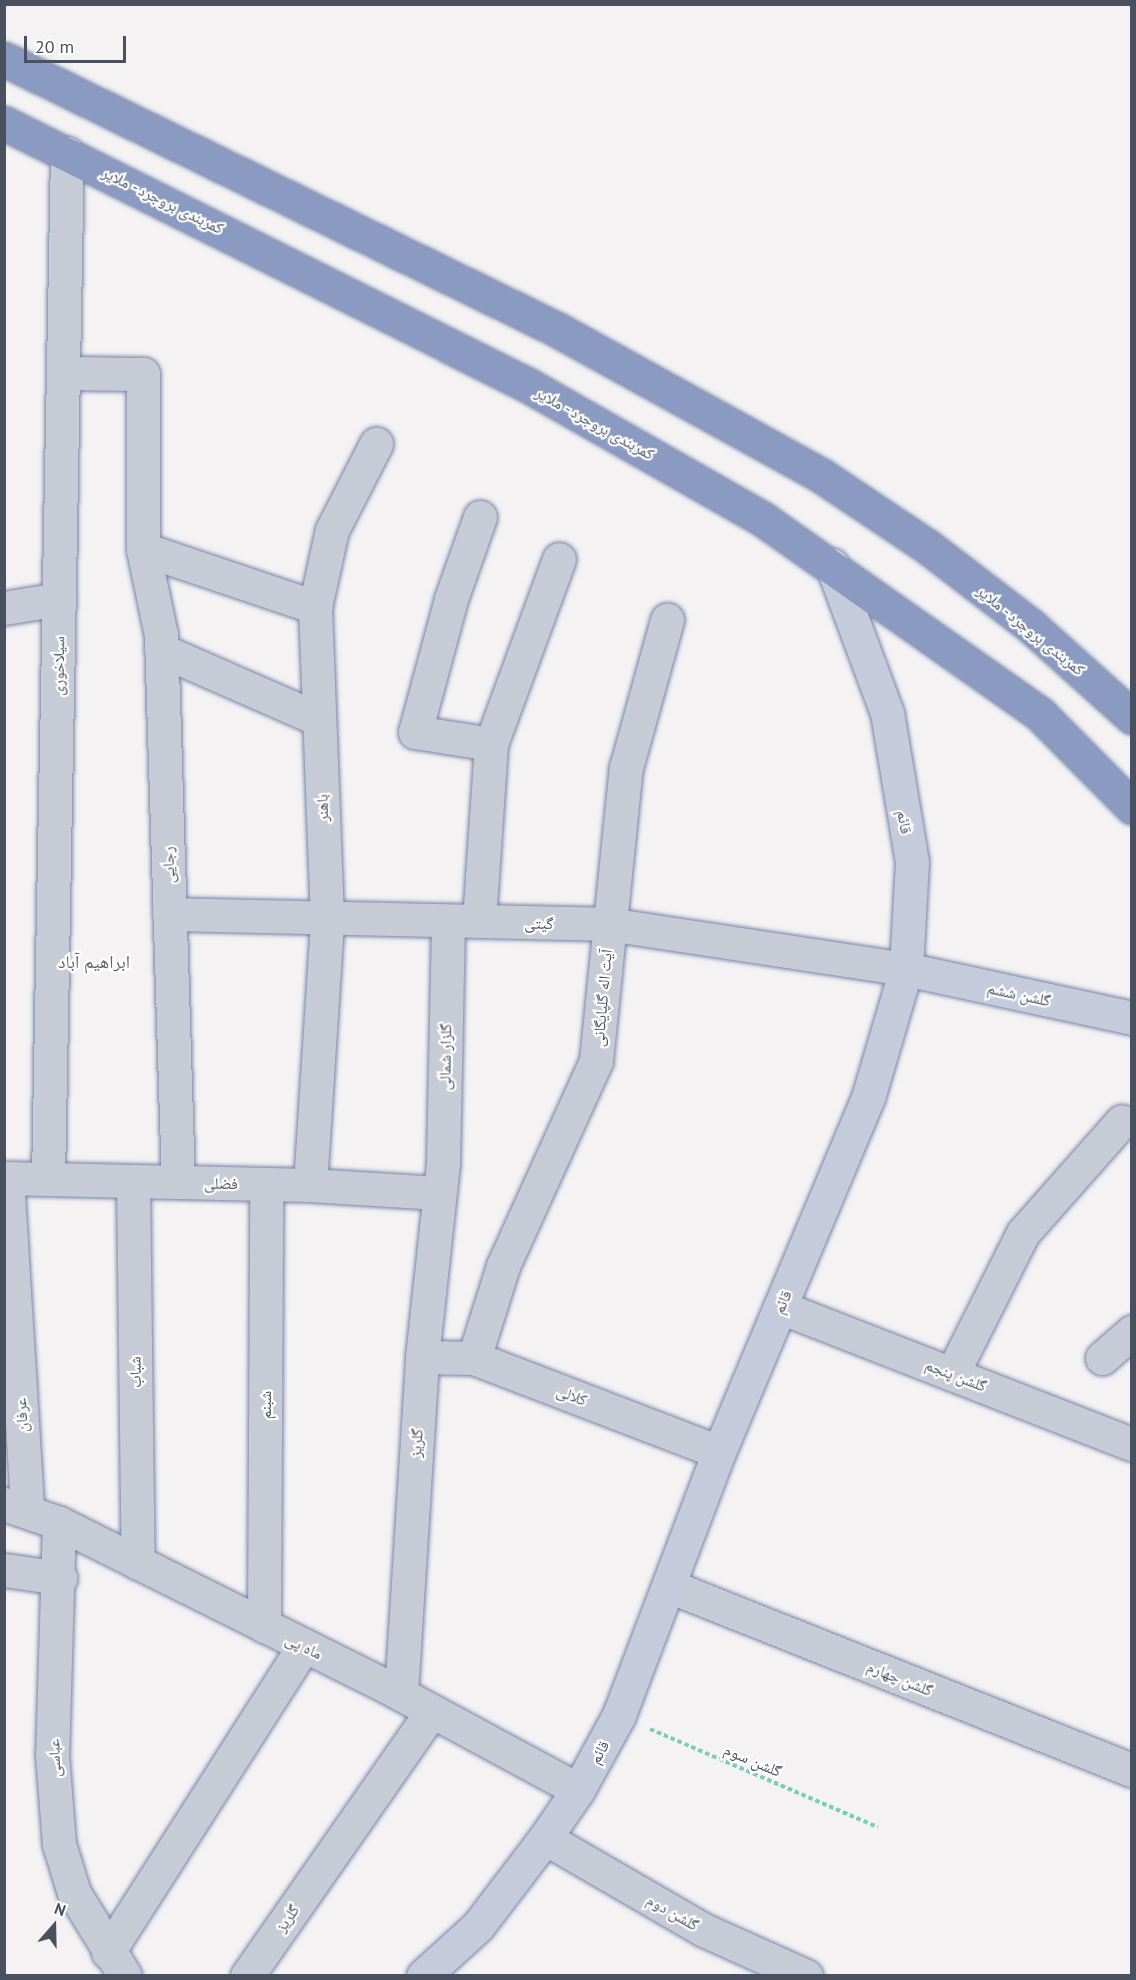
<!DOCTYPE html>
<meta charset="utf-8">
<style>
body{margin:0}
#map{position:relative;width:1136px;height:1980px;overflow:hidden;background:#f4f2f2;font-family:"PT Sans","Noto Naskh Arabic",sans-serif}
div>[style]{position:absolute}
.path>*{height:4px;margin-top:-2px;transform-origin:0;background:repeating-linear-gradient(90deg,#78cfb5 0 4.5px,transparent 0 7.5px)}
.roads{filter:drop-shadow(0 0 2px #7584ac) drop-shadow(0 0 2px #7584ac)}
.street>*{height:33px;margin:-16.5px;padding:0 16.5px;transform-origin:16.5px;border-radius:16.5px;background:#c6cbd6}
.secondary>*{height:33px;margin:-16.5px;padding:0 16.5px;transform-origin:16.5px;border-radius:16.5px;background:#c5cbda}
.highway>*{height:33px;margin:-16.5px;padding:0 16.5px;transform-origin:16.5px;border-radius:16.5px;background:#8a9ac0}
span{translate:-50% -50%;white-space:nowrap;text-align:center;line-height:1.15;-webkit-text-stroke:4.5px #fff;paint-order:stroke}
.street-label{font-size:16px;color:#495160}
.neighbourhood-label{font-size:18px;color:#5e6067}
.frame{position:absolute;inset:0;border:6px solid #495160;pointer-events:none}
.north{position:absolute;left:24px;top:1896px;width:60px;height:60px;-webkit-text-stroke:4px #fff;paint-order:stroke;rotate:20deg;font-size:16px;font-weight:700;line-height:24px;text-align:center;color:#495160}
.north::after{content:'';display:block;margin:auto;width:21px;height:27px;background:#495160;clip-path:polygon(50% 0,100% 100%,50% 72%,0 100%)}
.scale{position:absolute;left:24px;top:36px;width:102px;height:27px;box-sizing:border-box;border:3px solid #495160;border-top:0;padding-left:8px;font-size:18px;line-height:21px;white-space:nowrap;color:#495160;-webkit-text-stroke:4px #fff;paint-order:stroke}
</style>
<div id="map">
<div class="path">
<div style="left:650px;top:1729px;width:248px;rotate:23.3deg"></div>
</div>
<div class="roads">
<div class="street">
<div style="left:63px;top:373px;width:80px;rotate:0.7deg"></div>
<div style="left:143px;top:374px;width:175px;rotate:90deg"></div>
<div style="left:143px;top:549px;width:182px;rotate:18.6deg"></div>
<div style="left:480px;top:517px;width:87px;rotate:109.5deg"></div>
<div style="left:451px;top:599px;width:138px;rotate:105.1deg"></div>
<div style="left:415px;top:732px;width:77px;rotate:9deg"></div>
<div style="left:143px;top:549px;width:88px;rotate:78.2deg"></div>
<div style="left:161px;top:635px;width:547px;rotate:88.22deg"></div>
<div style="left:4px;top:608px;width:56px;rotate:-9.3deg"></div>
<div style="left:161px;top:650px;width:171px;rotate:23.7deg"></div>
<div style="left:169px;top:914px;width:439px;rotate:1.3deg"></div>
<div style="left:608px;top:924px;width:301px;rotate:8.6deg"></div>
<div style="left:479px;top:921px;width:177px;rotate:-86.1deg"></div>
<div style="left:491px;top:744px;width:197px;rotate:-69.8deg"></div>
<div style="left:4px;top:1178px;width:306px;rotate:1.3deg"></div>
<div style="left:310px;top:1185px;width:128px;rotate:3.6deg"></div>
<div style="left:7px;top:1178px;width:332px;rotate:86.5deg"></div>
<div style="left:48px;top:1179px;width:1026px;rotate:-88.94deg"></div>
<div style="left:133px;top:1181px;width:382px;rotate:89.3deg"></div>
<div style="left:310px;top:1185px;width:267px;rotate:-86.3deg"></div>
<div style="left:327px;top:919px;width:312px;rotate:-92.2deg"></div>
<div style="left:315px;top:607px;width:79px;rotate:-77.6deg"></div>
<div style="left:332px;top:530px;width:97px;rotate:-62.9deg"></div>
<div style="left:780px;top:1307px;width:378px;rotate:21.3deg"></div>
<div style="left:422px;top:1357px;width:52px;rotate:1.1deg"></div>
<div style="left:474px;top:1358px;width:262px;rotate:21deg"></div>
<div style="left:474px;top:1358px;width:96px;rotate:-72.5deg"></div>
<div style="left:503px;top:1266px;width:225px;rotate:-65.6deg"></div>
<div style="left:596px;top:1061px;width:295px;rotate:-84.2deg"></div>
<div style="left:626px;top:768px;width:154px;rotate:-74.5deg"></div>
<div style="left:1102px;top:1358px;width:40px;rotate:-41deg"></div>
<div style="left:952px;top:1374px;width:158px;rotate:-63.3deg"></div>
<div style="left:1023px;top:1233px;width:149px;rotate:-48.5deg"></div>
<div style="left:4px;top:1504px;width:58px;rotate:19.1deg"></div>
<div style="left:59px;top:1523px;width:365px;rotate:26.5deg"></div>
<div style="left:386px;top:1686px;width:218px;rotate:28.4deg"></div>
<div style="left:59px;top:1523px;width:231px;rotate:91.7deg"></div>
<div style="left:52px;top:1754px;width:90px;rotate:85.6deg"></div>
<div style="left:59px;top:1844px;width:51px;rotate:73deg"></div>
<div style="left:74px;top:1893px;width:97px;rotate:58.4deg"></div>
<div style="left:4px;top:1570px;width:57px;rotate:8.1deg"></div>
<div style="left:669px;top:1586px;width:498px;rotate:21.7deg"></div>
<div style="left:264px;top:1626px;width:442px;rotate:-89.7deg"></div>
<div style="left:401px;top:1694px;width:338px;rotate:-86.4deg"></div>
<div style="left:422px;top:1357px;width:195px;rotate:-83.8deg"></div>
<div style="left:443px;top:1163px;width:242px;rotate:-88.8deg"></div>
<div style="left:545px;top:1838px;width:184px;rotate:30.1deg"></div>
<div style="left:704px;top:1930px;width:112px;rotate:24.3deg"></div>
<div style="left:108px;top:1952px;width:364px;rotate:-57.4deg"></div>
<div style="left:247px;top:1976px;width:322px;rotate:-55.1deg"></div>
</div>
<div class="secondary">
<div style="left:906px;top:969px;width:231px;rotate:12.2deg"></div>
<div style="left:423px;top:1976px;width:74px;rotate:-42.3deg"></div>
<div style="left:478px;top:1926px;width:111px;rotate:-52.7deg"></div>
<div style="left:545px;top:1838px;width:58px;rotate:-55.5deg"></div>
<div style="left:578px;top:1790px;width:85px;rotate:-61.3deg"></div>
<div style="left:619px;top:1715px;width:281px;rotate:-69.2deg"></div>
<div style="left:719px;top:1452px;width:384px;rotate:-67.2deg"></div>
<div style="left:868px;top:1098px;width:134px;rotate:-73.6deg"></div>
<div style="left:906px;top:969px;width:107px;rotate:-86.8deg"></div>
<div style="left:912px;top:862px;width:151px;rotate:-99.5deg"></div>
<div style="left:887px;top:713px;width:158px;rotate:-110.4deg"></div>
</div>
<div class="highway">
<div style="left:4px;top:59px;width:614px;rotate:26.06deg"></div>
<div style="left:556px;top:329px;width:304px;rotate:28.9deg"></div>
<div style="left:822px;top:476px;width:128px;rotate:33.8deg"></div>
<div style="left:928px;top:547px;width:130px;rotate:37.5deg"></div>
<div style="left:1031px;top:626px;width:136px;rotate:42deg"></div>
<div style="left:4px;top:123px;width:584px;rotate:26.57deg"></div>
<div style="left:526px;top:384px;width:274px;rotate:29.7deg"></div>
<div style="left:764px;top:520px;width:337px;rotate:35.1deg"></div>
<div style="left:1040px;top:714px;width:131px;rotate:45.3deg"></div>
</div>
</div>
<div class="street-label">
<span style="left:163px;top:200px;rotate:26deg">کمربندی بروجرد - ملایر</span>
<span style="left:595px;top:423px;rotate:29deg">کمربندی بروجرد - ملایر</span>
<span style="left:1031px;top:630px;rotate:39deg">کمربندی بروجرد - ملایر</span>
<span style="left:58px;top:666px;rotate:-89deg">سیلاخوری</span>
<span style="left:322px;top:808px;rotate:-92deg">باهنر</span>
<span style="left:905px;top:822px;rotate:80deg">قائم</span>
<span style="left:168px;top:865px;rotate:-92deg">رجایی</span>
<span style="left:539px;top:923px;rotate:1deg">گیتی</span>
<span style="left:1019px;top:994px;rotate:12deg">گلشن ششم</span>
<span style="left:602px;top:998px;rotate:-85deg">آیت اله گلپایگانی</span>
<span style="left:445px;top:1057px;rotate:-89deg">گلزار شمالی</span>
<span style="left:221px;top:1183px;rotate:1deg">فضلی</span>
<span style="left:782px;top:1302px;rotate:-67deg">قائم</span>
<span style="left:135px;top:1372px;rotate:-91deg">شباب</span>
<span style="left:956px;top:1375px;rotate:21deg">گلشن پنجم</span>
<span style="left:572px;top:1395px;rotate:21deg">کلالی</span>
<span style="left:265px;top:1405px;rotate:-90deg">شبنم</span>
<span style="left:21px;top:1415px;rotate:-93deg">عرفان</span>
<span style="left:416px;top:1443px;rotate:-86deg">گلریز</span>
<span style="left:304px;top:1646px;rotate:26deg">ماه پی</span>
<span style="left:900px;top:1678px;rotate:22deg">گلشن چهارم</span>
<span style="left:599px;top:1752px;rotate:-61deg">قائم</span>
<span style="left:54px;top:1758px;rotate:-92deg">عباسی</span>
<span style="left:753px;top:1760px;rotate:23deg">گلشن سوم</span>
<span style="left:673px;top:1912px;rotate:30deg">گلشن دوم</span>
<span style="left:287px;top:1918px;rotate:-55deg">گلریز</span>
</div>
<div class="neighbourhood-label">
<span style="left:94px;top:962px">ابراهیم آباد</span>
</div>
<div class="frame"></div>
<div class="north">N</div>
<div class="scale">20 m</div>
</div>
